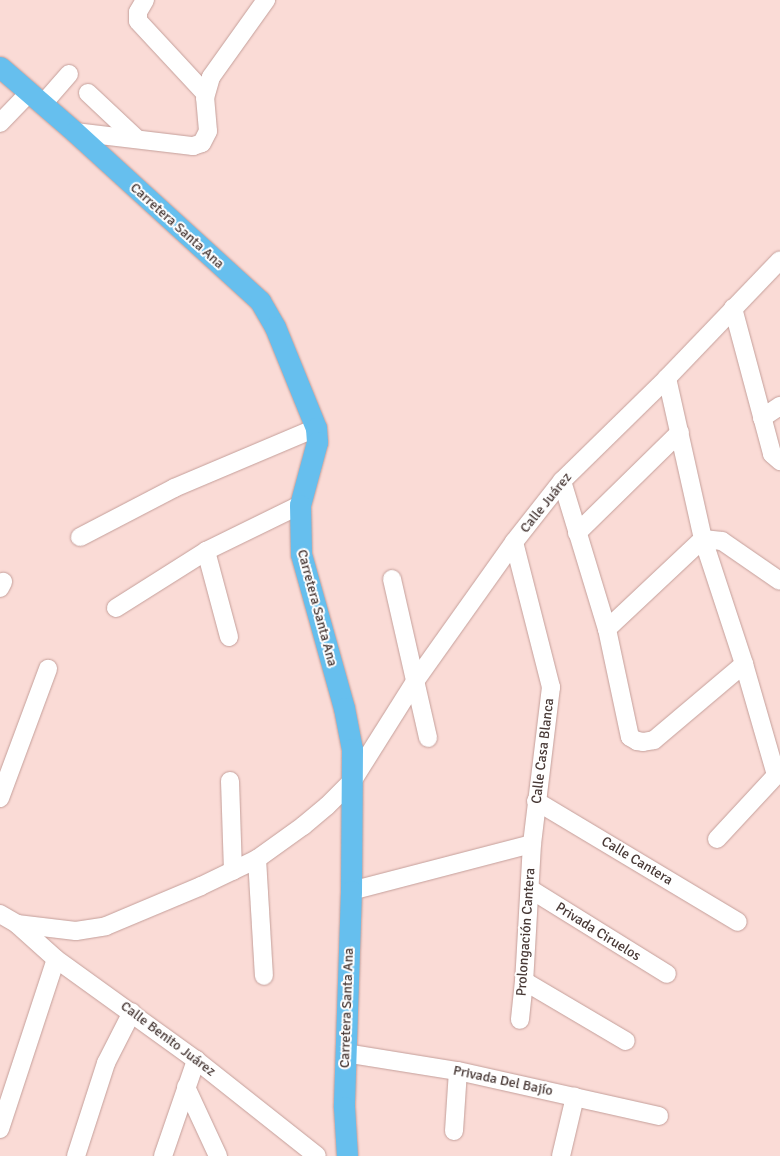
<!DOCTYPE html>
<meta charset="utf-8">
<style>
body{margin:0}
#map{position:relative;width:780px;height:1156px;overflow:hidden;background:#fadbd6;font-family:Signika,sans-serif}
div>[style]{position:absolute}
.roads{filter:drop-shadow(0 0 1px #c49f9a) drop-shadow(0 0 1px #c49f9a)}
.minor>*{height:18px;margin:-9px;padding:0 9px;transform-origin:9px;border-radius:9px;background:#fff}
.major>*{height:21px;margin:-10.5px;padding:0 10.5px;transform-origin:10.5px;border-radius:10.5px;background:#66bfee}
span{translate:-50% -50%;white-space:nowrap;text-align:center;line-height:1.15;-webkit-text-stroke:4px #fff;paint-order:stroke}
.street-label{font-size:14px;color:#483936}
</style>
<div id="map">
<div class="roads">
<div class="minor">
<div style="left:145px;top:0;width:14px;rotate:120deg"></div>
<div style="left:138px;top:12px;width:9px;rotate:90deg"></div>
<div style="left:138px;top:21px;width:98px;rotate:47.1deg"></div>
<div style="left:88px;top:93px;width:67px;rotate:43.2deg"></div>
<div style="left:42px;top:105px;width:41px;rotate:-48.9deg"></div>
<div style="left:0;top:123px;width:42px;rotate:-46deg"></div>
<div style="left:75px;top:132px;width:119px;rotate:6.8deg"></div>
<div style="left:193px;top:146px;width:9px;rotate:-18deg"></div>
<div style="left:202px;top:143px;width:13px;rotate:-63deg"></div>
<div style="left:208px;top:131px;width:33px;rotate:-95deg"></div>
<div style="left:205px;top:98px;width:22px;rotate:-74deg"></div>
<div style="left:211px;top:77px;width:95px;rotate:-54.5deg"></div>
<div style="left:733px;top:308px;width:151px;rotate:75deg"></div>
<div style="left:772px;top:454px;width:11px;rotate:41deg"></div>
<div style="left:667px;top:378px;width:165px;rotate:77.4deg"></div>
<div style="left:703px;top:539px;width:132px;rotate:71.8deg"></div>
<div style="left:744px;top:664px;width:116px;rotate:73.9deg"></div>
<div style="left:762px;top:418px;width:22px;rotate:-34deg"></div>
<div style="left:562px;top:481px;width:155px;rotate:73.1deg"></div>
<div style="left:607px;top:629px;width:110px;rotate:78deg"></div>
<div style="left:630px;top:737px;width:8px;rotate:30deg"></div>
<div style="left:637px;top:741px;width:6px;rotate:9deg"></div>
<div style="left:643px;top:742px;width:11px;rotate:-10deg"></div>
<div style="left:654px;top:740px;width:118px;rotate:-40.2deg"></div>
<div style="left:577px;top:533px;width:144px;rotate:-44.4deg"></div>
<div style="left:80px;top:537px;width:106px;rotate:-27.5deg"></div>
<div style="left:174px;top:488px;width:154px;rotate:-22.9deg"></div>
<div style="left:514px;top:542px;width:150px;rotate:75.7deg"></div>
<div style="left:551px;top:687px;width:158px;rotate:96.9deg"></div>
<div style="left:532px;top:844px;width:137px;rotate:93.3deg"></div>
<div style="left:524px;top:981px;width:39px;rotate:96deg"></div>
<div style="left:206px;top:551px;width:89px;rotate:75deg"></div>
<div style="left:392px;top:579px;width:163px;rotate:77.2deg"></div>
<div style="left:0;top:588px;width:7px;rotate:-63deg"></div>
<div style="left:116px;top:608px;width:107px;rotate:-32.3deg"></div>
<div style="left:206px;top:551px;width:105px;rotate:-26.1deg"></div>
<div style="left:607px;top:629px;width:132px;rotate:-43.2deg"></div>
<div style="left:703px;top:539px;width:19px;rotate:6deg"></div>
<div style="left:722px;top:541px;width:70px;rotate:34.6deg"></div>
<div style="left:230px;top:781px;width:90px;rotate:88.1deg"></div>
<div style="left:0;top:798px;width:138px;rotate:-69.6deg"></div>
<div style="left:536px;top:801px;width:235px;rotate:30.9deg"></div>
<div style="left:717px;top:839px;width:93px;rotate:-47.2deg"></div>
<div style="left:257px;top:859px;width:117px;rotate:86.6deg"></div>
<div style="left:530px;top:889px;width:161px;rotate:31.8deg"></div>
<div style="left:351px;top:891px;width:187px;rotate:-14.6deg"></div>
<div style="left:0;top:914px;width:20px;rotate:30deg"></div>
<div style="left:17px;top:924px;width:52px;rotate:41.9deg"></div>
<div style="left:56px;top:959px;width:173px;rotate:35.8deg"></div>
<div style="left:196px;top:1060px;width:154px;rotate:38.4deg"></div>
<div style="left:17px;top:924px;width:59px;rotate:6.8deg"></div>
<div style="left:76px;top:931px;width:30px;rotate:-9deg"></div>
<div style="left:106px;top:926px;width:103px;rotate:-22.8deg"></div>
<div style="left:201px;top:886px;width:62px;rotate:-25.7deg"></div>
<div style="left:257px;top:859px;width:57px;rotate:-35.7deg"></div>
<div style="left:303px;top:826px;width:31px;rotate:-40deg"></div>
<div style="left:327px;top:806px;width:37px;rotate:-45deg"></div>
<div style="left:353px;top:780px;width:118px;rotate:-57.8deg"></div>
<div style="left:416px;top:680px;width:169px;rotate:-54.6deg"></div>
<div style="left:514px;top:542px;width:78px;rotate:-51.8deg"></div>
<div style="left:562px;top:481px;width:147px;rotate:-44.4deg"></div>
<div style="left:667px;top:378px;width:163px;rotate:-46.2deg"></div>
<div style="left:524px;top:981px;width:118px;rotate:30.5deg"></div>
<div style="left:345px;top:1053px;width:114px;rotate:9.1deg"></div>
<div style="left:458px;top:1071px;width:206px;rotate:12.6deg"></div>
<div style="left:186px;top:1087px;width:76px;rotate:65.1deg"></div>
<div style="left:0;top:1129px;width:179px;rotate:-71.8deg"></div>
<div style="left:454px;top:1131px;width:60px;rotate:-86.2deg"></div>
<div style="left:76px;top:1156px;width:98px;rotate:-72.1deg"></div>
<div style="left:106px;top:1063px;width:57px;rotate:-63deg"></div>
<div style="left:163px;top:1156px;width:102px;rotate:-71deg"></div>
<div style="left:561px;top:1156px;width:61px;rotate:-76.7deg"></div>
</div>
<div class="major">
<div style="left:0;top:67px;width:99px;rotate:40.9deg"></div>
<div style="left:75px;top:132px;width:251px;rotate:42.4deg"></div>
<div style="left:260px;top:301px;width:30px;rotate:60deg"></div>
<div style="left:275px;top:327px;width:109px;rotate:67.9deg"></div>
<div style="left:316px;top:428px;width:14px;rotate:86deg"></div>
<div style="left:317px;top:442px;width:65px;rotate:105.1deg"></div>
<div style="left:300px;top:505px;width:49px;rotate:88.8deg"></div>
<div style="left:301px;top:554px;width:160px;rotate:74.4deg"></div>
<div style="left:344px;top:708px;width:42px;rotate:79deg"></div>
<div style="left:352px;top:749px;width:142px;rotate:90.4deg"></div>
<div style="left:351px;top:891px;width:216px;rotate:91.9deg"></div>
<div style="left:344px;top:1107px;width:49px;rotate:86.5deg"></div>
</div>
</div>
<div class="street-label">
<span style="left:177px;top:226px;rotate:42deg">Carretera Santa Ana</span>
<span style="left:546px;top:503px;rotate:-51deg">Calle Juárez</span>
<span style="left:317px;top:608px;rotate:75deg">Carretera Santa Ana</span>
<span style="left:543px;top:751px;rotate:-83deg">Calle Casa Blanca</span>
<span style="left:637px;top:861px;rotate:31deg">Calle Cantera</span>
<span style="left:526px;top:932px;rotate:-86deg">Prolongación Cantera</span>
<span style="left:598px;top:932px;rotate:32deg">Privada Ciruelos</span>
<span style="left:347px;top:1008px;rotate:-88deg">Carretera Santa Ana</span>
<span style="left:168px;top:1039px;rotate:37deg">Calle Benito Juárez</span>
<span style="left:503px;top:1081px;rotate:12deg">Privada Del Bajío</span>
</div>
</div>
